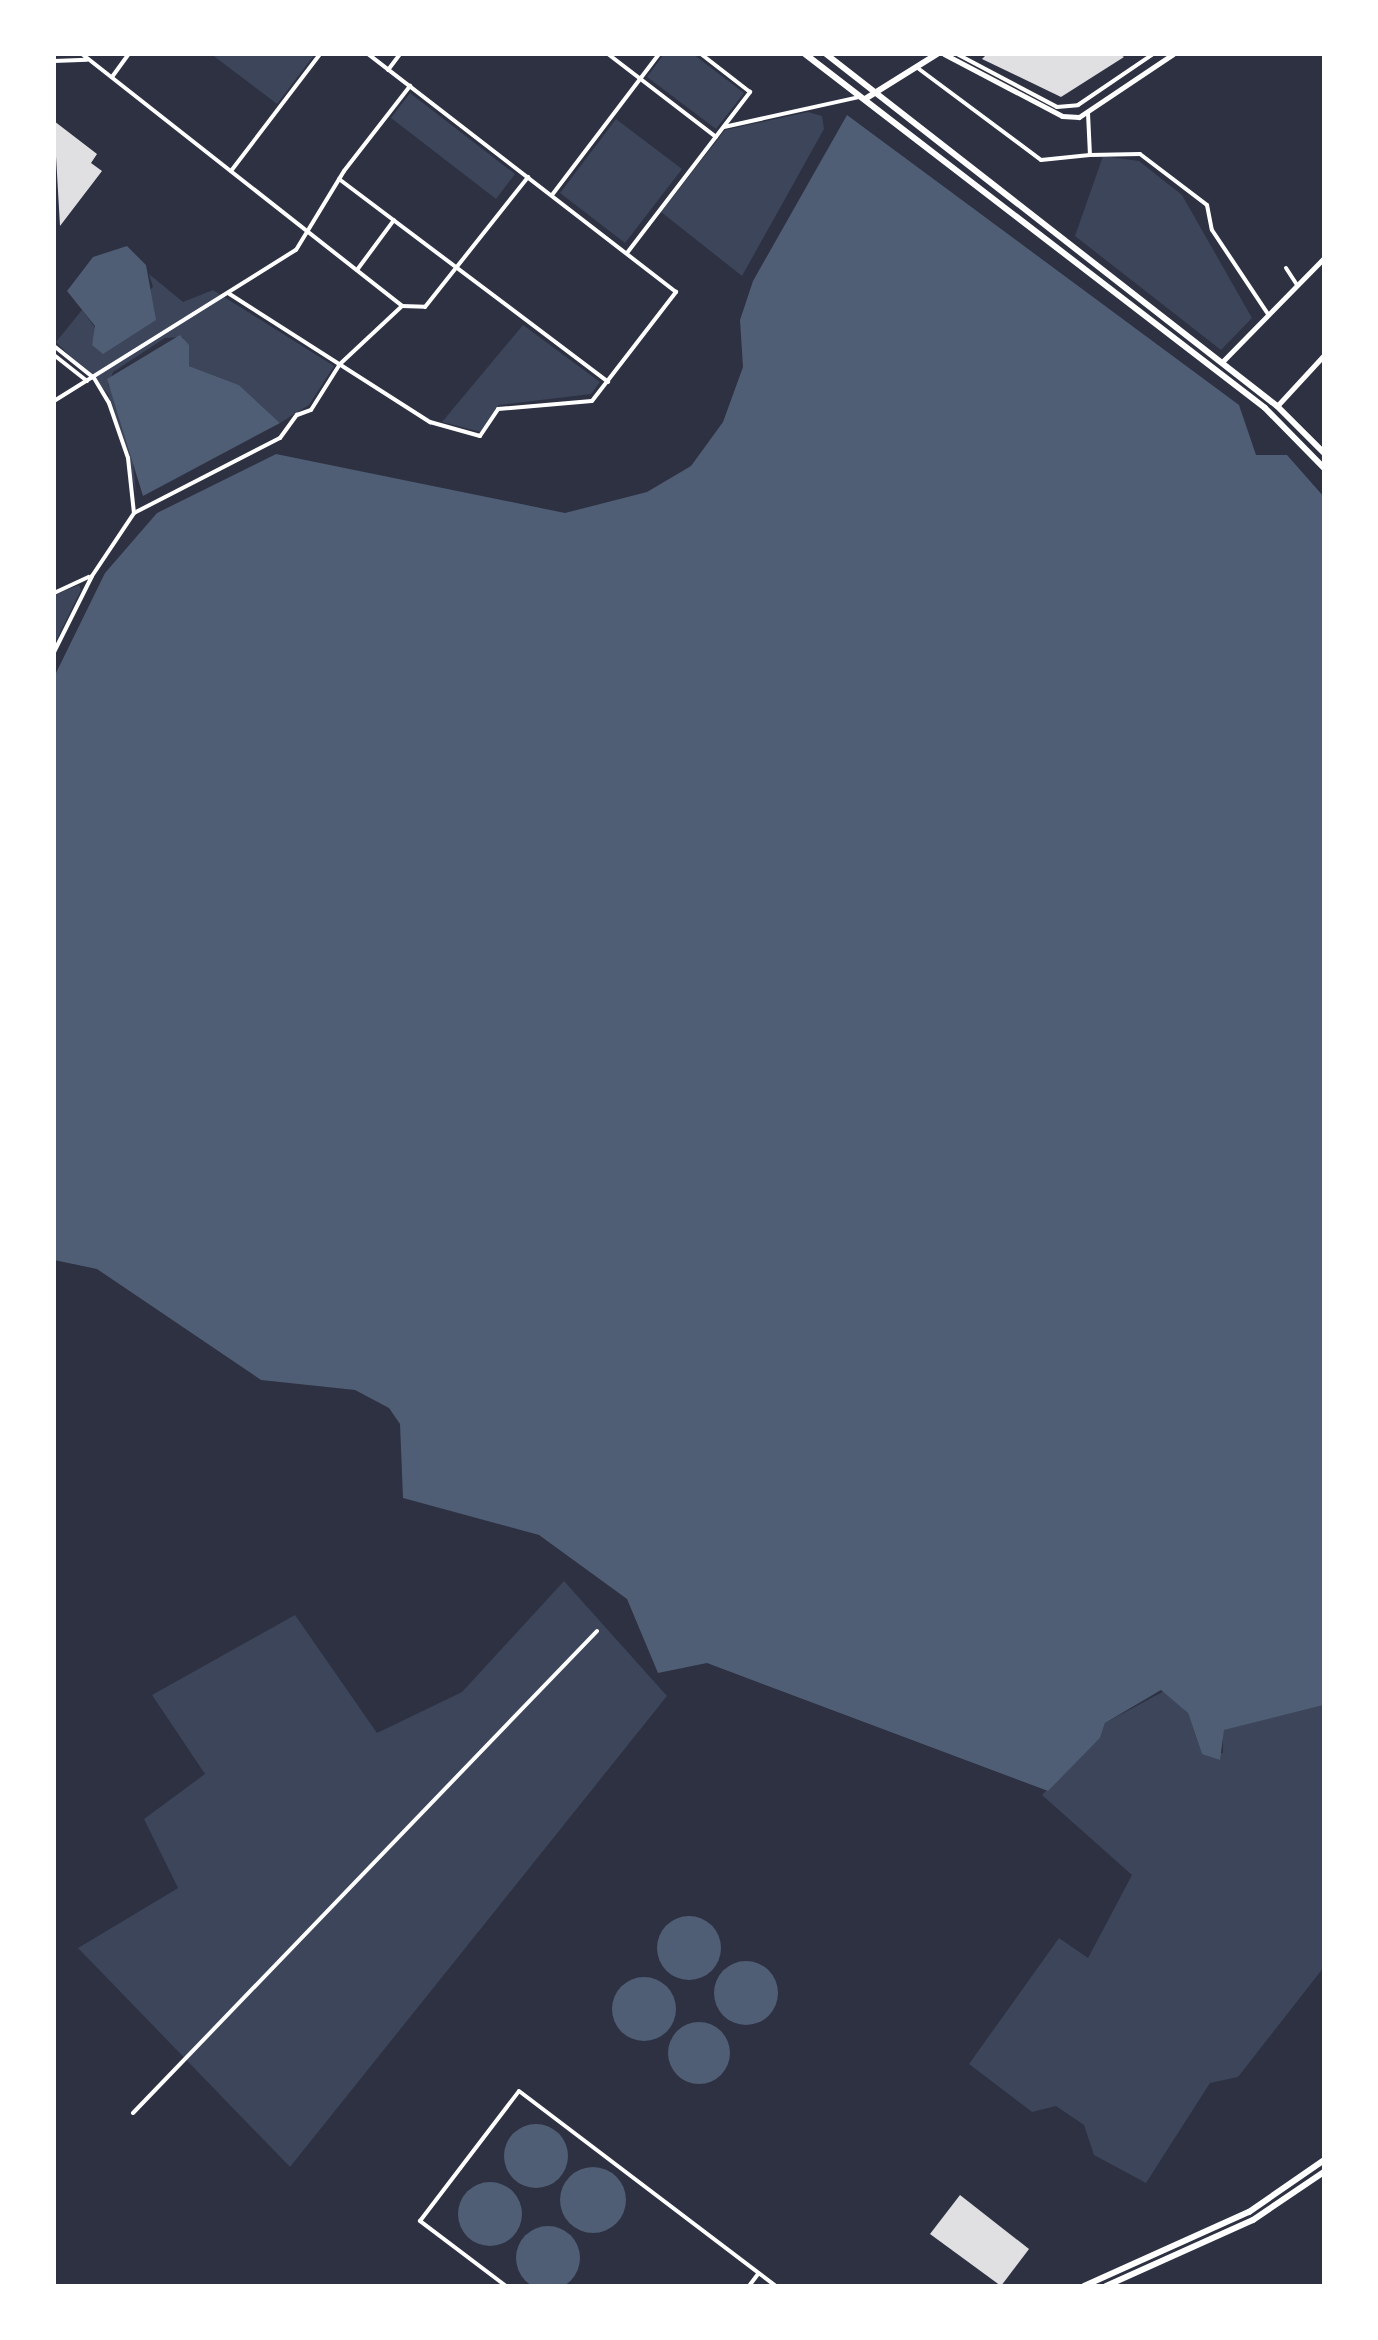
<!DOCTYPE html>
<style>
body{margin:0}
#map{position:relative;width:1378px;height:2340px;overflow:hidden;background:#2d3142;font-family:"PT Sans Narrow",sans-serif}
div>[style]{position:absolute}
.green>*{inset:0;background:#3c4559}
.water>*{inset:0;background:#4f5d75}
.round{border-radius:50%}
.building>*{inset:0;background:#e0e0e3}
.minor>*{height:4px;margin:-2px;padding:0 2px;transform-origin:2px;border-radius:2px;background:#fff}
.tertiary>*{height:5px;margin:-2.5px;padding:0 2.5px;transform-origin:2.5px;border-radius:2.5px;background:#fff}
.secondary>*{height:6px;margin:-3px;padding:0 3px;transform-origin:3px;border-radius:3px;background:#fff}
.primary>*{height:6px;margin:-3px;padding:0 3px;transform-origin:3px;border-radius:3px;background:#fff}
span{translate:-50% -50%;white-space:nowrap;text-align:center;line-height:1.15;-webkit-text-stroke:7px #fff;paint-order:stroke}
.frame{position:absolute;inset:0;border:56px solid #fff;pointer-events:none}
</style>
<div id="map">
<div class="green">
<div style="clip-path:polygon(211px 54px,315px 54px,277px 104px)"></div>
<div style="clip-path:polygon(664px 54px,693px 54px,744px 93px,716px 129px,647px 77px)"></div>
<div style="clip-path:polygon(410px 93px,515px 174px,496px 199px,391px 118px)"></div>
<div style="clip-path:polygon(808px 112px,822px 116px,824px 129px,742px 276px,661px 212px,725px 130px)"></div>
<div style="clip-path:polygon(616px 119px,682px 169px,625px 243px,560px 193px)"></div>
<div style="clip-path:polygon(1103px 156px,1139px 161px,1182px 195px,1252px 318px,1221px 350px,1075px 236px)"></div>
<div style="clip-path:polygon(149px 274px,183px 302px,213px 290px,334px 366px,309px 405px,280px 423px,239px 385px,189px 366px,183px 337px,165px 338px,113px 372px,108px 384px,130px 435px,136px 492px,108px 394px,56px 342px,82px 310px,96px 329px,92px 345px,153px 287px)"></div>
<div style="clip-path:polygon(523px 325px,600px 382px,591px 394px,499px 405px,481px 432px,442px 422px)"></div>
<div style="clip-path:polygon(79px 585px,81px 590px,54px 645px,54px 595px)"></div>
<div style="clip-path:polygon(564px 1581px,667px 1696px,290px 2167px,78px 1948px,178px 1888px,144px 1819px,205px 1774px,152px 1695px,295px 1615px,377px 1733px,462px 1692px)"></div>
<div style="clip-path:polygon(1166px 1690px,1188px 1713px,1202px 1754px,1223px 1753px,1223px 1730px,1324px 1705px,1324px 1967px,1238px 2077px,1210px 2083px,1146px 2183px,1094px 2155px,1084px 2125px,1056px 2106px,1032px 2112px,969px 2064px,1059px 1938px,1088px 1958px,1132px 1875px,1042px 1795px,1100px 1738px,1105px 1723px)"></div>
</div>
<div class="water">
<div style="clip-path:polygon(847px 115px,1239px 405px,1256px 455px,1287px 455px,1324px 497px,1324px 1705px,1224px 1730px,1220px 1760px,1202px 1754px,1188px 1713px,1161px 1690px,1105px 1723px,1100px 1738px,1048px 1791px,707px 1663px,658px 1673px,627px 1599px,539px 1535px,403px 1498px,400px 1424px,389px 1408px,355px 1390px,261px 1380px,97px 1269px,54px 1260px,54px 677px,105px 573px,157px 513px,276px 454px,565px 513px,647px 492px,691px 466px,723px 422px,743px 367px,740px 320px,753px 281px)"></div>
<div style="clip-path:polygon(127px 246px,146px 265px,156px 320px,103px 354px,92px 345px,95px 326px,67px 291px,93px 257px)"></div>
<div style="clip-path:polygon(180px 335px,189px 345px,189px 366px,239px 385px,280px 423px,143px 496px,107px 379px)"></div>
<div class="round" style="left:657px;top:1916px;width:64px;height:64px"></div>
<div class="round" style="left:714px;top:1961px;width:64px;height:64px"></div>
<div class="round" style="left:612px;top:1977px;width:64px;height:64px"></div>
<div class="round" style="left:668px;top:2022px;width:62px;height:62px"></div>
<div class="round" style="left:504px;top:2124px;width:64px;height:64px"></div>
<div class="round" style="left:560px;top:2167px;width:66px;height:66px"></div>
<div class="round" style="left:458px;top:2182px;width:64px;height:64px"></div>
<div class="round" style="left:516px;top:2226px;width:64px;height:64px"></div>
</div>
<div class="building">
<div style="clip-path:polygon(987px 54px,1119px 54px,1124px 57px,1061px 97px,982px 59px)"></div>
<div style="clip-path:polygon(54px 121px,97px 154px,91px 163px,102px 171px,60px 226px)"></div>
<div style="clip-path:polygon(960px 2195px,1029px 2249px,1001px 2286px,930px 2234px)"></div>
</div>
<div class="minor">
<div style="left:82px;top:54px;width:407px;rotate:38.2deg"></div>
<div style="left:402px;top:306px;width:23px;rotate:2deg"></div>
<div style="left:425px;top:307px;width:166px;rotate:-51.6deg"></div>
<div style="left:608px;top:54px;width:136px;rotate:37.5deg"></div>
<div style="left:957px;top:54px;width:113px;rotate:27.9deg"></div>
<div style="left:1057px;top:107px;width:21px;rotate:-5deg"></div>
<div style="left:1078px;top:105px;width:91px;rotate:-34.2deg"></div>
<div style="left:54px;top:61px;width:33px;rotate:-2deg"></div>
<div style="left:919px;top:69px;width:152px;rotate:36.7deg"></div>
<div style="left:1041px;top:160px;width:49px;rotate:-5.8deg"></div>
<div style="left:388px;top:70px;width:20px;rotate:-53deg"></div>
<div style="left:112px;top:77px;width:29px;rotate:-54deg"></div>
<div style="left:1088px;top:113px;width:42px;rotate:87.3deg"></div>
<div style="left:1090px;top:155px;width:50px;rotate:-1.1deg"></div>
<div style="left:1140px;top:154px;width:84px;rotate:37.3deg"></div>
<div style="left:1207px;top:205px;width:25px;rotate:79deg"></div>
<div style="left:1212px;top:230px;width:101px;rotate:56.3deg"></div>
<div style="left:724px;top:127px;width:138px;rotate:-12.5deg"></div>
<div style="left:231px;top:171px;width:147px;rotate:-52.7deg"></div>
<div style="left:339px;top:179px;width:337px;rotate:37deg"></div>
<div style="left:552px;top:195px;width:177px;rotate:-52.8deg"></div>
<div style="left:627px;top:253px;width:203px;rotate:-52.6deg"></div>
<div style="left:750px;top:92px;width:62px;rotate:-142.2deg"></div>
<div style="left:1286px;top:268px;width:20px;rotate:57deg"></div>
<div style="left:357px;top:270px;width:62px;rotate:-53.5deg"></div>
<div style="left:228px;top:293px;width:240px;rotate:32.6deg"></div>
<div style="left:430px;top:422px;width:52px;rotate:15.6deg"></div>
<div style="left:480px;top:436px;width:32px;rotate:-56deg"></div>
<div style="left:498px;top:409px;width:94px;rotate:-4.9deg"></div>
<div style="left:592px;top:401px;width:138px;rotate:-52.4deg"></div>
<div style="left:676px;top:292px;width:389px;rotate:-142.3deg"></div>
<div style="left:54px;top:346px;width:51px;rotate:38.7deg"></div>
<div style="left:94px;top:378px;width:29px;rotate:59deg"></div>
<div style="left:109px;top:403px;width:58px;rotate:70.9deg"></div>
<div style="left:128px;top:458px;width:55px;rotate:83.8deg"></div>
<div style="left:54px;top:355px;width:42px;rotate:38.2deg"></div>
<div style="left:54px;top:401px;width:285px;rotate:-32deg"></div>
<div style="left:296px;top:250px;width:92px;rotate:-58.7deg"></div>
<div style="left:344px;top:171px;width:108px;rotate:-52.2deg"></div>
<div style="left:54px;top:593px;width:38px;rotate:-25deg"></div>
<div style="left:54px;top:652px;width:85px;rotate:-63.4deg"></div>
<div style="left:92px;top:576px;width:76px;rotate:-56.3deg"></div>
<div style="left:134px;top:513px;width:164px;rotate:-27.2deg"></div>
<div style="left:280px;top:438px;width:29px;rotate:-54deg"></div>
<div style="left:297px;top:415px;width:15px;rotate:-20deg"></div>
<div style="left:311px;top:410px;width:54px;rotate:-57.8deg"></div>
<div style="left:340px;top:364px;width:85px;rotate:-43.1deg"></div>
<div style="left:133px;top:2113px;width:669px;rotate:-46.09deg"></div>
<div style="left:506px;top:2286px;width:108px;rotate:-142.9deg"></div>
<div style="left:420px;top:2221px;width:163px;rotate:-52.7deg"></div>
<div style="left:519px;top:2091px;width:323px;rotate:37.2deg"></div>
<div style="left:749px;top:2286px;width:15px;rotate:-53deg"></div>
</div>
<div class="tertiary">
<div style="left:944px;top:54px;width:133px;rotate:27.7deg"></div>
<div style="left:1062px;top:116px;width:17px;rotate:3deg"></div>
<div style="left:1079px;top:117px;width:113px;rotate:-33.8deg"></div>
<div style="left:1222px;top:362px;width:146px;rotate:-45.6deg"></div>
<div style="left:1277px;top:406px;width:69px;rotate:-47.3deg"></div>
</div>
<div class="secondary">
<div style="left:865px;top:99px;width:85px;rotate:-32deg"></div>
<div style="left:1084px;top:2286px;width:181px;rotate:-24.2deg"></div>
<div style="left:1249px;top:2212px;width:91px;rotate:-34.7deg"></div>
<div style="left:1106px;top:2286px;width:161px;rotate:-24.2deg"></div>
<div style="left:1253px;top:2220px;width:86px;rotate:-34.1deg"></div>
</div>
<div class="primary">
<div style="left:805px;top:54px;width:580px;rotate:37.58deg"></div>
<div style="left:1265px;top:408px;width:84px;rotate:45.5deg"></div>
<div style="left:826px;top:54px;width:572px;rotate:37.97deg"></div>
<div style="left:1277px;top:406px;width:66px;rotate:45deg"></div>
</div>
<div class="frame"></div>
</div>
